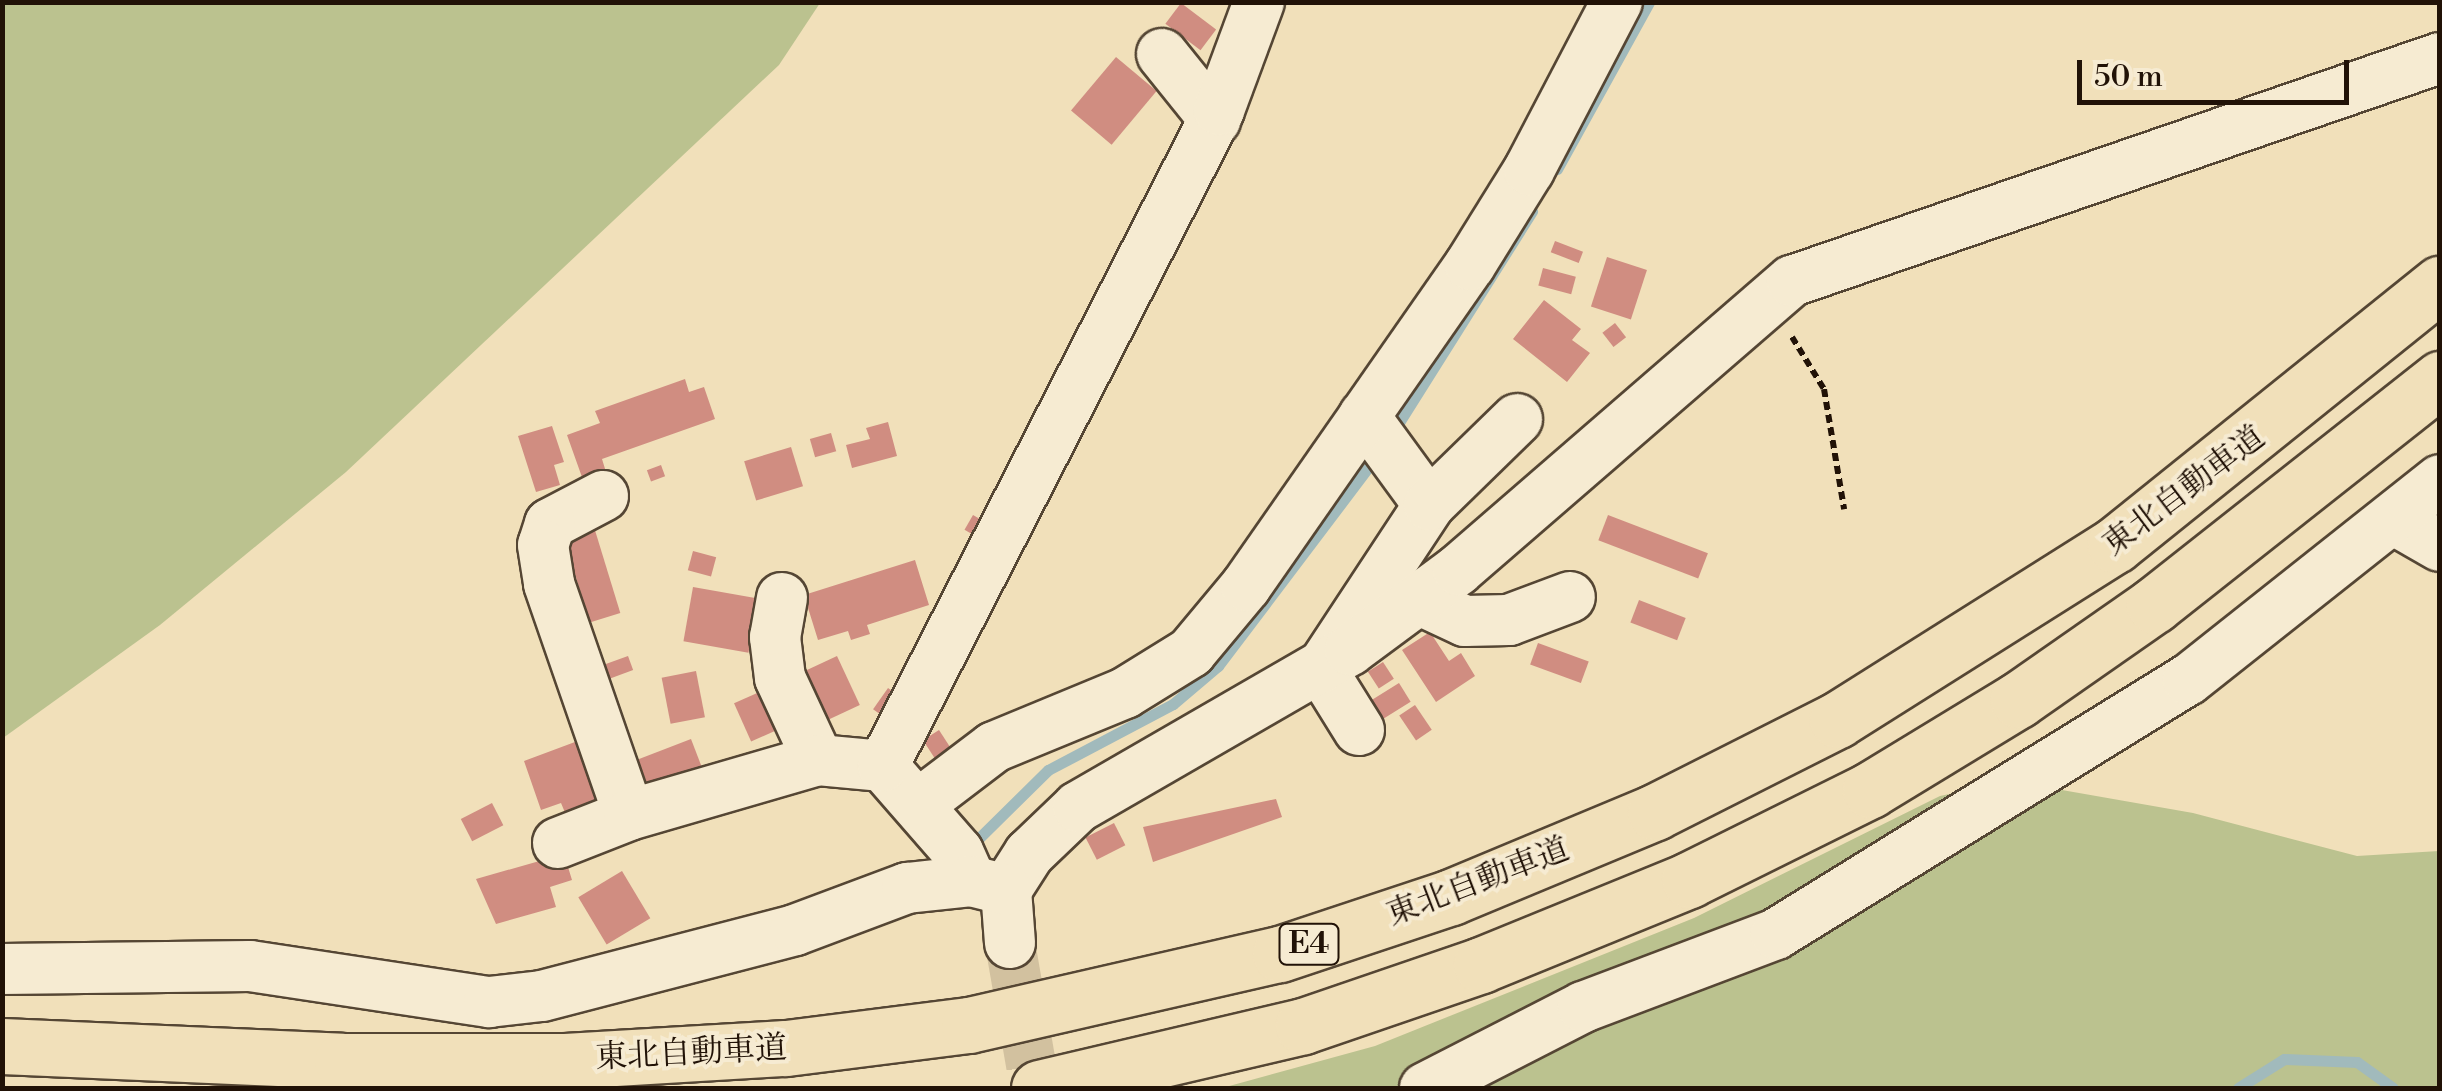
<!DOCTYPE html>
<html>
<head>
<meta charset="utf-8">
<style>
  body { margin:0 }
  #map { position:relative; width:2442px; height:1091px; overflow:hidden; background:#f1e0ba; font-family:"Libre Bodoni","Noto Serif JP",serif }
  div>[style] { position:absolute }
  [style*='--x'] { left:calc(var(--x)*1px); top:calc(var(--y)*1px); width:calc(var(--w)*1px); rotate:calc(var(--a)*1deg) }
  .green>* { inset:0; background:#bbc28f }
  .stream>* { height:11px; margin:-5.5px; padding:0 5.5px; transform-origin:5.5px; border-radius:5.5px; background:#a1babc }
  .building>* { inset:0; background:#d08d81; transform-origin:0 0 }
  .minor-tunnel>* { height:50px; margin-top:-25px; transform-origin:0; background:repeating-linear-gradient(90deg,#d2c19f 0 50px,transparent 0 75px) }
  .path>* { height:6px; margin-top:-3px; transform-origin:0; background:repeating-linear-gradient(90deg,#211207 0 8px,transparent 0 13px) }
  .roads { filter:drop-shadow(2px 0 #554634) drop-shadow(-2px 0 #554634) drop-shadow(0 2px #554634) drop-shadow(0 -2px #554634) }
  .minor>* { height:50px; margin:-25px; padding:0 25px; transform-origin:25px; border-radius:25px; background:#f6ebd2 }
  .highway>* { height:55px; margin:-27.5px; padding:0 27.5px; transform-origin:27.5px; border-radius:27.5px; background:#f1e0ba }
  span { translate:-50% -50%; white-space:nowrap; text-align:center; line-height:1.15; -webkit-text-stroke:8px #f6ebd2; paint-order:stroke }
  .shield-label span { padding:2px 8px; background:#f6ebd2; border:2px solid; border-radius:8px; -webkit-text-stroke-width:0 }
  .shield-label { font-size:30px; color:#211207; font-weight:700 }
  .street-label { font-size:32px; color:#211207 }
  .frame { position:absolute; inset:0; border:5px solid #211207; pointer-events:none }
  .scale { position:absolute; left:2077px; top:60px; width:272px; height:45px; box-sizing:border-box; border:5px solid #211207; border-top:0; padding-left:12px; font-size:30px; line-height:35px; white-space:nowrap; color:#211207; -webkit-text-stroke:8px #f6ebd2; paint-order:stroke }
</style>
</head>
<body>
<div id="map">
  <div class="green">
    <i style="clip-path:polygon(3px 2px,820px 2px,820px 3px,779px 65px,346px 472px,160px 625px,3px 738px)"></i>
    <i style="clip-path:polygon(2010px 781px,2193px 813px,2357px 856px,2439px 851px,2439px 1088px,1222px 1088px,1375px 1046px,1694px 918px,1940px 796px)"></i>
  </div>
  <div class="stream">
    <i style="--x:1557;--y:169;--w:191;--a:-61.1"></i>
    <i style="--x:1393;--y:432;--w:261;--a:-57.8"></i>
    <i style="--x:977;--y:840;--w:100;--a:-44.6"></i>
    <i style="--x:1048;--y:770;--w:141;--a:-27.8"></i>
    <i style="--x:1173;--y:704;--w:59;--a:-40.2"></i>
    <i style="--x:1218;--y:666;--w:263;--a:-52.9"></i>
    <i style="--x:2238;--y:1088;--w:54;--a:-32.2"></i>
    <i style="--x:2284;--y:1059;--w:73;--a:2.4"></i>
    <i style="--x:2357;--y:1062;--w:44;--a:35.8"></i>
  </div>
  <div class="building">
    <i style="left:1181px;top:3px;width:44px;height:26px;rotate:37deg"></i>
    <i style="left:1116px;top:57px;width:53px;height:70px;rotate:40deg"></i>
    <i style="left:1555px;top:241px;width:30px;height:12px;rotate:21deg"></i>
    <i style="left:1607px;top:257px;width:42px;height:52px;rotate:18deg"></i>
    <i style="left:1543px;top:268px;width:34px;height:18px;rotate:15deg"></i>
    <i style="clip-path:polygon(1544px 300px,1581px 329px,1572px 340px,1590px 353px,1567px 382px,1513px 339px)"></i>
    <i style="left:1615px;top:323px;width:18px;height:16px;rotate:52deg"></i>
    <i style="clip-path:polygon(685px 379px,689px 392px,704px 387px,715px 419px,602px 459px,606px 472px,583px 480px,567px 435px,600px 423px,595px 411px)"></i>
    <i style="clip-path:polygon(888px 422px,897px 456px,852px 468px,846px 445px,870px 439px,866px 428px)"></i>
    <i style="clip-path:polygon(552px 426px,564px 462px,554px 465px,560px 485px,536px 492px,518px 436px)"></i>
    <i style="left:831px;top:433px;width:19px;height:22px;rotate:74deg"></i>
    <i style="left:791px;top:447px;width:41px;height:49px;rotate:73deg"></i>
    <i style="left:661px;top:465px;width:12px;height:15px;rotate:70deg"></i>
    <i style="left:973px;top:515px;width:16px;height:17px;rotate:30deg"></i>
    <i style="left:1608px;top:515px;width:107px;height:27px;rotate:21deg"></i>
    <i style="left:594px;top:527px;width:90px;height:32px;rotate:73deg"></i>
    <i style="left:693px;top:551px;width:24px;height:20px;rotate:15deg"></i>
    <i style="clip-path:polygon(915px 560px,929px 605px,867px 625px,870px 634px,851px 640px,848px 631px,818px 640px,804px 595px)"></i>
    <i style="left:693px;top:587px;width:66px;height:55px;rotate:10deg"></i>
    <i style="left:1639px;top:600px;width:50px;height:24px;rotate:21deg"></i>
    <i style="clip-path:polygon(1430px 632px,1449px 661px,1461px 653px,1475px 676px,1436px 702px,1402px 650px)"></i>
    <i style="left:1538px;top:643px;width:54px;height:23px;rotate:20deg"></i>
    <i style="left:628px;top:656px;width:15px;height:28px;rotate:70deg"></i>
    <i style="left:837px;top:656px;width:54px;height:42px;rotate:65deg"></i>
    <i style="left:1383px;top:662px;width:20px;height:18px;rotate:57deg"></i>
    <i style="left:696px;top:671px;width:47px;height:35px;rotate:79deg"></i>
    <i style="left:1399px;top:683px;width:22px;height:35px;rotate:58deg"></i>
    <i style="left:888px;top:688px;width:12px;height:26px;rotate:35deg"></i>
    <i style="left:766px;top:689px;width:42px;height:35px;rotate:66deg"></i>
    <i style="left:1415px;top:705px;width:30px;height:19px;rotate:56deg"></i>
    <i style="left:939px;top:730px;width:33px;height:19px;rotate:57deg"></i>
    <i style="clip-path:polygon(583px 739px,605px 801px,566px 815px,561px 803px,541px 810px,524px 761px)"></i>
    <i style="left:691px;top:739px;width:30px;height:57px;rotate:69deg"></i>
    <i style="clip-path:polygon(1276px 799px,1282px 817px,1153px 862px,1143px 827px)"></i>
    <i style="left:492px;top:803px;width:25px;height:35px;rotate:63deg"></i>
    <i style="left:1114px;top:823px;width:25px;height:32px;rotate:63deg"></i>
    <i style="clip-path:polygon(564px 854px,572px 880px,550px 887px,556px 907px,496px 924px,476px 879px)"></i>
    <i style="left:622px;top:871px;width:55px;height:51px;rotate:59deg"></i>
  </div>
  <div class="minor-tunnel">
    <i style="--x:1010;--y:943;--w:147;--a:80.2"></i>
  </div>
  <div class="path">
    <i style="--x:1792;--y:337;--w:61;--a:58.4"></i>
    <i style="--x:1824;--y:389;--w:122;--a:80.5"></i>
  </div>
  <div class="roads">
    <div class="minor">
      <i style="--x:1162;--y:54;--w:85;--a:51.2"></i>
      <i style="--x:1364;--y:416;--w:110;--a:53.9"></i>
      <i style="--x:603;--y:496;--w:60;--a:152.2"></i>
      <i style="--x:550;--y:524;--w:22;--a:108"></i>
      <i style="--x:543;--y:545;--w:39;--a:81"></i>
      <i style="--x:549;--y:584;--w:244;--a:70.9"></i>
      <i style="--x:2393;--y:519;--w:54;--a:29.9"></i>
      <i style="--x:782;--y:598;--w:40;--a:100"></i>
      <i style="--x:775;--y:637;--w:41;--a:83"></i>
      <i style="--x:780;--y:678;--w:90;--a:65.1"></i>
      <i style="--x:1418;--y:599;--w:52;--a:25.1"></i>
      <i style="--x:1465;--y:621;--w:44;--a:-1.3"></i>
      <i style="--x:1509;--y:620;--w:65;--a:-20.7"></i>
      <i style="--x:1359;--y:730;--w:72;--a:-121.9"></i>
      <i style="--x:1321;--y:669;--w:196;--a:-56.6"></i>
      <i style="--x:1429;--y:505;--w:123;--a:-44.3"></i>
      <i style="--x:919;--y:804;--w:94;--a:-37.2"></i>
      <i style="--x:994;--y:747;--w:142;--a:-22.4"></i>
      <i style="--x:1125;--y:693;--w:78;--a:-31.8"></i>
      <i style="--x:1191;--y:652;--w:86;--a:-50.2"></i>
      <i style="--x:1246;--y:586;--w:391;--a:-55.1"></i>
      <i style="--x:1470;--y:265;--w:112;--a:-58.2"></i>
      <i style="--x:1529;--y:170;--w:190;--a:-62.4"></i>
      <i style="--x:558;--y:843;--w:76;--a:-21.5"></i>
      <i style="--x:629;--y:815;--w:197;--a:-16.2"></i>
      <i style="--x:818;--y:760;--w:65;--a:5.3"></i>
      <i style="--x:971;--y:881;--w:32;--a:-114"></i>
      <i style="--x:958;--y:852;--w:114;--a:-131.1"></i>
      <i style="--x:883;--y:766;--w:737;--a:-62.88"></i>
      <i style="--x:1219;--y:110;--w:115;--a:-69.7"></i>
      <i style="--x:1010;--y:943;--w:53;--a:-94.3"></i>
      <i style="--x:1006;--y:890;--w:43;--a:-57.4"></i>
      <i style="--x:1029;--y:854;--w:68;--a:-43.8"></i>
      <i style="--x:1078;--y:807;--w:314;--a:-30"></i>
      <i style="--x:1350;--y:650;--w:134;--a:-36.5"></i>
      <i style="--x:1458;--y:570;--w:442;--a:-40.9"></i>
      <i style="--x:1792;--y:281;--w:685;--a:-18.99"></i>
      <i style="--x:2;--y:969;--w:248;--a:-0.7"></i>
      <i style="--x:250;--y:966;--w:242;--a:8.6"></i>
      <i style="--x:489;--y:1002;--w:53;--a:-6.5"></i>
      <i style="--x:542;--y:996;--w:261;--a:-14.6"></i>
      <i style="--x:795;--y:930;--w:120;--a:-20.6"></i>
      <i style="--x:907;--y:888;--w:64;--a:-6.2"></i>
      <i style="--x:971;--y:881;--w:36;--a:14"></i>
      <i style="--x:1425;--y:1088;--w:178;--a:-27.1"></i>
      <i style="--x:1583;--y:1007;--w:206;--a:-20.7"></i>
      <i style="--x:1776;--y:934;--w:484;--a:-31.7"></i>
      <i style="--x:2188;--y:680;--w:322;--a:-38.4"></i>
    </div>
    <div class="highway">
      <i style="--x:2;--y:1046;--w:340;--a:2.5"></i>
      <i style="--x:342;--y:1061;--w:223;--a:0"></i>
      <i style="--x:565;--y:1061;--w:221;--a:-3.4"></i>
      <i style="--x:786;--y:1048;--w:184;--a:-7.2"></i>
      <i style="--x:969;--y:1025;--w:319;--a:-12.9"></i>
      <i style="--x:1280;--y:954;--w:180;--a:-18.4"></i>
      <i style="--x:1451;--y:897;--w:221;--a:-22.6"></i>
      <i style="--x:1655;--y:812;--w:204;--a:-26.8"></i>
      <i style="--x:1837;--y:720;--w:328;--a:-32.2"></i>
      <i style="--x:2115;--y:545;--w:417;--a:-38.8"></i>
      <i style="--x:1039;--y:1088;--w:271;--a:-13.2"></i>
      <i style="--x:1303;--y:1026;--w:188;--a:-18.9"></i>
      <i style="--x:1481;--y:965;--w:225;--a:-22.2"></i>
      <i style="--x:1689;--y:880;--w:202;--a:-26.4"></i>
      <i style="--x:1870;--y:790;--w:173;--a:-31.3"></i>
      <i style="--x:2018;--y:700;--w:166;--a:-34.9"></i>
      <i style="--x:2154;--y:605;--w:365;--a:-38.3"></i>
    </div>
  </div>
  <div class="shield-label">
    <span style="left:1309px;top:944px">E4</span>
  </div>
  <div class="street-label">
    <span style="left:2184px;top:491px;rotate:-37deg">東北自動車道</span>
    <span style="left:1478px;top:882px;rotate:-21deg">東北自動車道</span>
    <span style="left:691px;top:1053px;rotate:-3deg">東北自動車道</span>
  </div>
  <div class="frame"></div>
  <div class="scale">50 m</div>
</div>
</body>
</html>
